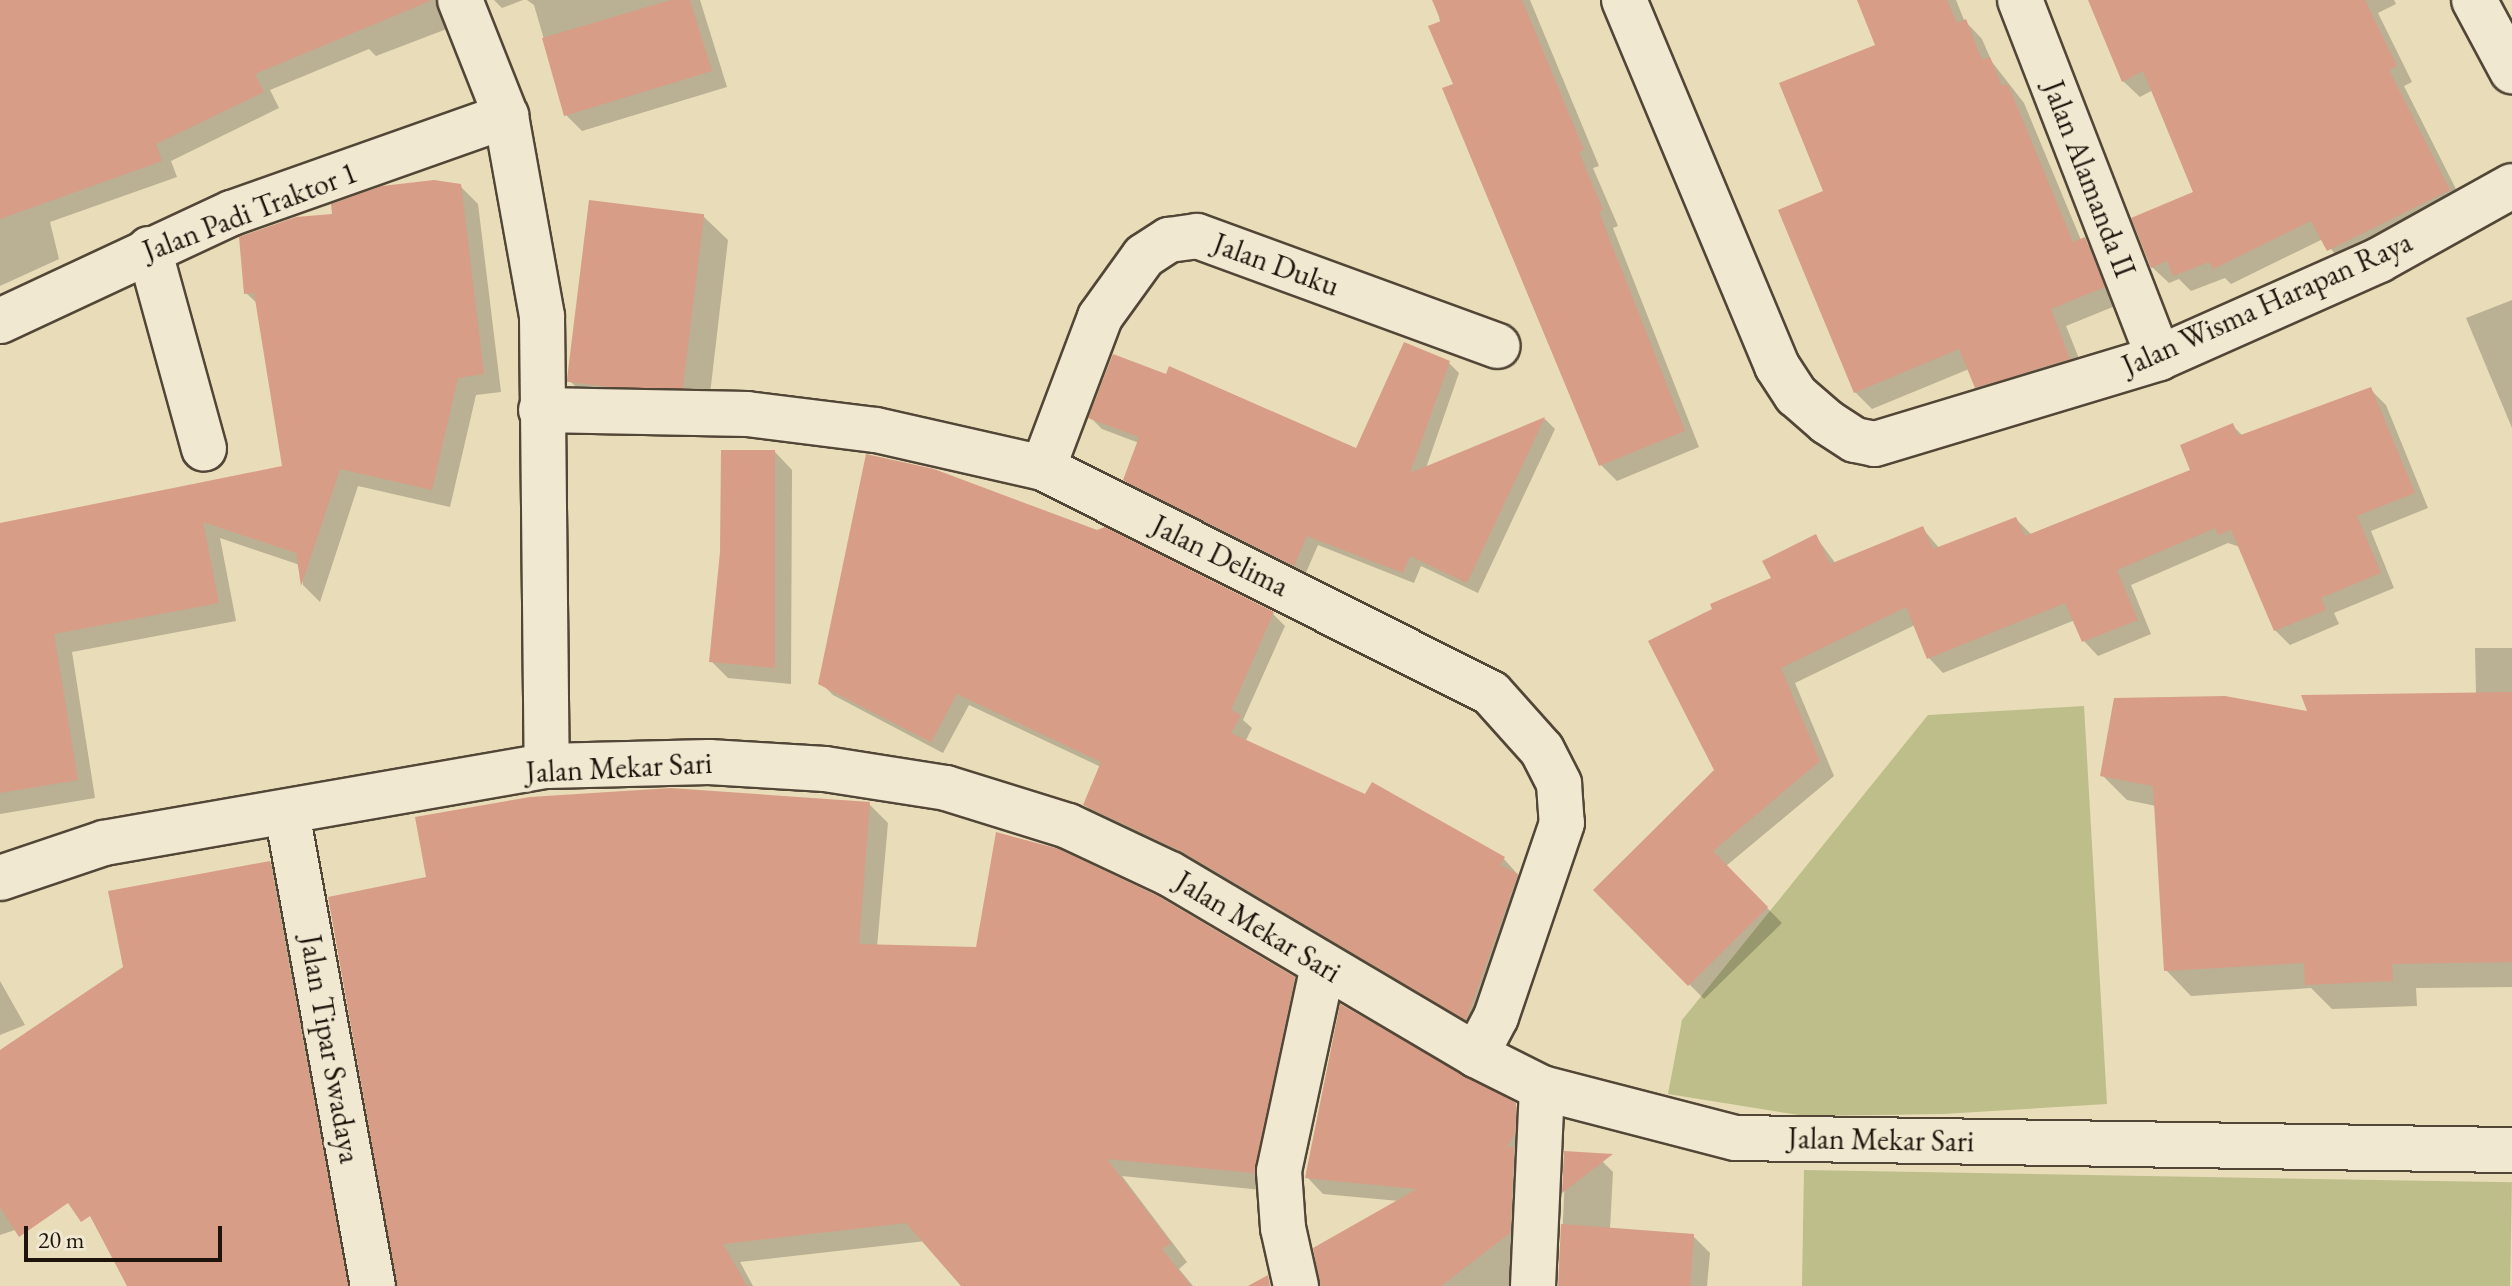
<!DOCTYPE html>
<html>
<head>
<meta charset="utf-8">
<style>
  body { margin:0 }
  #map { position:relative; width:2512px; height:1286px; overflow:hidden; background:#e9dcb8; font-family:"EB Garamond",serif }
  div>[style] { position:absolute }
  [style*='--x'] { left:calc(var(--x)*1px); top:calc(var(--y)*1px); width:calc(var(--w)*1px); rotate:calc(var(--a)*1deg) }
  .green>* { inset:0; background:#bebe8a; transform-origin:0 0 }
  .shadow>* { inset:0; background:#0003 }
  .building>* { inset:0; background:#d89d87; transform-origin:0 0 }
  .roads { filter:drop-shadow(2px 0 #524637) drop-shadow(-2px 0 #524637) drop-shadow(0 2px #524637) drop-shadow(0 -2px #524637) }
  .minor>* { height:44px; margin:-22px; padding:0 22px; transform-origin:22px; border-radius:22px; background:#f1e8d1 }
  .tertiary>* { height:44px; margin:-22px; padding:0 22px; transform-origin:22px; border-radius:22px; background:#f1e8d1 }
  span { translate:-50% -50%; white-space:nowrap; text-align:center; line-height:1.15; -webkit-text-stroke:8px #f1e8d1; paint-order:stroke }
  .street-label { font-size:30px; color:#1f140c }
  .scale { position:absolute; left:24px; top:1226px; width:198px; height:36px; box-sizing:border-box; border:4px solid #1f140c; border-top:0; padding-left:10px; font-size:24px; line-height:28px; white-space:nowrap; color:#1f140c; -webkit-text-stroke:6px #f1e8d1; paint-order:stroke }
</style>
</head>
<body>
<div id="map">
  <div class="green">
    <i style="clip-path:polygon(2084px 706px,2107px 1104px,1943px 1114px,1805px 1116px,1668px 1094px,1682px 1020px,1928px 715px)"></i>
    <i style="left:1804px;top:1170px;width:708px;height:116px;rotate:1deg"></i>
  </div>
  <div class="shadow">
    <i style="clip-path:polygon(0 0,461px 0,452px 27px,376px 56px,369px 49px,270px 90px,279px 108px,171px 161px,177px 177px,50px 222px,59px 259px,0 286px)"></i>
    <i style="clip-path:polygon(494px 0,523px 0,502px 8px)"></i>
    <i style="clip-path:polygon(527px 0,700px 0,727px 87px,582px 131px,566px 115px,534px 5px)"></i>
    <i style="clip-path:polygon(1435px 0,1530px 0,1599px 166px,1593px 168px,1618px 226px,1613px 228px,1699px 447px,1617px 481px,1601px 465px,1455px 85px)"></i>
    <i style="clip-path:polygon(1859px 0,1956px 0,1964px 20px,1982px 39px,1992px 62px,2024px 103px,2081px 240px,2102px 256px,2120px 304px,2066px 326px,2086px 376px,1993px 404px,1976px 387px,1969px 369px,1872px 409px,1855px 392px,1826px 192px,1877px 46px)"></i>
    <i style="clip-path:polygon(2090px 0,2394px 0,2396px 4px,2378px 13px,2412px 82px,2404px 86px,2465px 207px,2345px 266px,2323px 239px,2231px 284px,2225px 278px,2191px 291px,2179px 279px,2169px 283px,2152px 267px,2196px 193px,2153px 90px,2140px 97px,2123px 81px)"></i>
    <i style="clip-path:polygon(460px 186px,478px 204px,501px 392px,476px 395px,450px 507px,358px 486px,320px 602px,303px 585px,300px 565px,220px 538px,236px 621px,72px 652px,95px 798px,0 814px,0 525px,284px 468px,258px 304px,246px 293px,335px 216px)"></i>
    <i style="clip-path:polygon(703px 216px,728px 240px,708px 411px,594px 405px,570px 381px)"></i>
    <i style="clip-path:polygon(2512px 300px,2512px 428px,2466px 318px)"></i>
    <i style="clip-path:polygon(1448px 362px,1459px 373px,1426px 468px,1545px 419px,1555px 429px,1478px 593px,1421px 566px,1414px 583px,1318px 545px,1305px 575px,1136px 491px,1125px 480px,1139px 443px,1102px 429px,1091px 418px,1357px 450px)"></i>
    <i style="clip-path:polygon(2371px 390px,2386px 405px,2428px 508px,2371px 531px,2394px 588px,2334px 613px,2339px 624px,2290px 645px,2275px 630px,2240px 547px,2228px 543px,2131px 585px,2151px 634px,2098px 656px,2084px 641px,2075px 620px,1943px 673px,1929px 658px,1915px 625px,1795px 683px,1834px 776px,1726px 866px,1782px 923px,1704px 999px,1596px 890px,1717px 770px,1774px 580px,1816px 537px,1836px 564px,1923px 529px,1940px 549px,2016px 519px,2031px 534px,2193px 471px,2233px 426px,2243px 436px)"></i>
    <i style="clip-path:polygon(775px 452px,792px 470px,791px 684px,728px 678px,711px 661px)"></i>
    <i style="clip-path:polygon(1273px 614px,1285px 626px,1243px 720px,1252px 728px,1245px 742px,1504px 859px,1529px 887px,1478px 1030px,1197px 864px,1097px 817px,1085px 805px,1101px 767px,969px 705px,943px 753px,833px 695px,821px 683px)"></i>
    <i style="clip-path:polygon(2475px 648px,2512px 648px,2512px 987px,2416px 988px,2417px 1006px,2332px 1009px,2311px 988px,2191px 996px,2166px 970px,2156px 806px,2127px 800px,2102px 775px,2311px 713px,2476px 694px)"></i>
    <i style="clip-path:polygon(869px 804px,888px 823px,877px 947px,1294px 979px,1312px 997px,1272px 1191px,1122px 1176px,1187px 1262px,1179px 1269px,1193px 1286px,963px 1286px,961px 1237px,740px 1262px,753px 1286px,405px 1286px)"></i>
    <i style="clip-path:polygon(270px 863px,286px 879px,359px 1286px,130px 1286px,125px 968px)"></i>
    <i style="clip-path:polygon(0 981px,25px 1025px,0 1035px)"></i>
    <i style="clip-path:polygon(1515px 1105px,1532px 1122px,1525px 1286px,1321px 1286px,1399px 1201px,1323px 1194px,1307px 1177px)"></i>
    <i style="clip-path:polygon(0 1149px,24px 1227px,0 1235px)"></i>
    <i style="clip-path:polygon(1566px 1153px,1596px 1155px,1613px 1172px,1610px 1229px,1693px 1236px,1710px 1253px,1707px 1286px,1560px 1286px)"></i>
  </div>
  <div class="building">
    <i style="clip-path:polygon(0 0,430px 0,430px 1px,255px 74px,264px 92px,156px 144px,162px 161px,0 219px)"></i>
    <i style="clip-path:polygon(671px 0,690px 0,712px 71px,564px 116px,542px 38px)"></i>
    <i style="clip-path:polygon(1432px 0,1522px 0,1584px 150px,1579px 152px,1603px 210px,1599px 212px,1685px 431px,1599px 466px,1442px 88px,1453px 84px,1428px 26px,1441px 21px)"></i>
    <i style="clip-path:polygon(1857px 0,1947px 0,1957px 23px,1966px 19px,1982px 60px,1990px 57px,2002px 86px,2008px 84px,2073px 242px,2085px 237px,2105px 287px,2051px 309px,2070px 359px,1975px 388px,1959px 349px,1854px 393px,1778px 210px,1823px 191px,1779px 83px,1875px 45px)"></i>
    <i style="clip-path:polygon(2088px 0,2365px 0,2397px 66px,2389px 70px,2450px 190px,2327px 251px,2311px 221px,2213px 269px,2209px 262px,2173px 276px,2167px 261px,2151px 268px,2131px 218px,2193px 192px,2143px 71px,2122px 82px)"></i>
    <i style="clip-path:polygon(434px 180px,461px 184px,484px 374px,458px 378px,432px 490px,340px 469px,301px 586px,296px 553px,203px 522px,219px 603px,54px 634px,78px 780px,0 793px,0 523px,282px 466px,254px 293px,244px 294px,239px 237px,296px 217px,332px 214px,331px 204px,382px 186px)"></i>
    <i style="left:589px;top:200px;width:116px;height:183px;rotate:7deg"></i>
    <i style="clip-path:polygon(1404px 342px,1450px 361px,1410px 473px,1545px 417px,1467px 583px,1410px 556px,1403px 573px,1307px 536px,1294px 566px,1123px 480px,1139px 437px,1088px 418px,1113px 354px,1166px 374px,1169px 366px,1356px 448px)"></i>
    <i style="clip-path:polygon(2371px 387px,2415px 493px,2357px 516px,2381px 573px,2321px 598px,2326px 610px,2274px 631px,2231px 530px,2218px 535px,2215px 528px,2117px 570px,2138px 620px,2082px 642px,2065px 603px,1927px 659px,1906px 607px,1781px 668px,1820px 761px,1713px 851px,1768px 907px,1688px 986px,1593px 890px,1714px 770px,1648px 641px,1712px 609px,1710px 604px,1771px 578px,1762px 561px,1816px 534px,1830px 564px,1923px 526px,1933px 549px,2016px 517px,2025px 536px,2190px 470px,2180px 445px,2233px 423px,2238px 436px)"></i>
    <i style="clip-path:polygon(721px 450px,775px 450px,775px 668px,709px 662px,720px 552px)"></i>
    <i style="clip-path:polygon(866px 454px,934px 469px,1097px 530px,1105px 527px,1274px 612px,1231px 710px,1241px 715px,1231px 733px,1365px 794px,1372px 782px,1505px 857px,1500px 865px,1518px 874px,1466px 1020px,1183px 852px,1083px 805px,1101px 762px,957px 694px,931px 742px,818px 684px)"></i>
    <i style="clip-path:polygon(2512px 692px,2512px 962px,2392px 964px,2393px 981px,2305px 985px,2304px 963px,2164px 971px,2153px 786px,2100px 776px,2114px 698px,2225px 696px,2307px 711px,2301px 695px)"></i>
    <i style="clip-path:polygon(671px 788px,870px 802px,859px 944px,976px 947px,996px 832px,1059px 849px,1158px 896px,1295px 977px,1254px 1173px,1107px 1159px,1171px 1243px,1162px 1249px,1191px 1286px,961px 1286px,906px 1223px,723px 1244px,747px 1286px,397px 1286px,328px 897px,426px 877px,415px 817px,530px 797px)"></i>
    <i style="clip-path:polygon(270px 861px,348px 1286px,127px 1286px,90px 1216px,81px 1222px,68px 1203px,19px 1237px,0 1207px,0 1050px,123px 967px,108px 891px)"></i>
    <i style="clip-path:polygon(1340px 1004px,1516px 1103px,1515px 1133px,1507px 1147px,1514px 1147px,1510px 1233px,1441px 1286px,1320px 1286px,1313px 1248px,1417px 1189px,1305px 1178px)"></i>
    <i style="clip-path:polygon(1564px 1151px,1613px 1154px,1562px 1193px)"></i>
    <i style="clip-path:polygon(1561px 1224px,1694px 1234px,1690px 1286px,1558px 1286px)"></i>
    <i style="clip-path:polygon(1268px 1275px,1270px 1286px,1248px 1286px)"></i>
  </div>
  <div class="roads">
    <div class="minor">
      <i style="--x:460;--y:0;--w:125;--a:68.4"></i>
      <i style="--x:506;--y:116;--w:203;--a:79.8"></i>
      <i style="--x:542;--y:316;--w:450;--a:89.4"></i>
      <i style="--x:1624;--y:0;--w:397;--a:67.3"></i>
      <i style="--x:1777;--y:366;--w:35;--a:57"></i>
      <i style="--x:1796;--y:395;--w:41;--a:41.1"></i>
      <i style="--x:1827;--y:422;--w:33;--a:33"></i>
      <i style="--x:1855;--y:440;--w:20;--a:11"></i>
      <i style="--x:1875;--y:444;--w:297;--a:-16.8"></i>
      <i style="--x:2159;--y:358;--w:241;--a:-24"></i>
      <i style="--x:2379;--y:260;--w:152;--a:-29.1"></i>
      <i style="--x:2020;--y:0;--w:384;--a:68.8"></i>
      <i style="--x:2474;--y:0;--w:81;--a:61.8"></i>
      <i style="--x:149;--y:249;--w:207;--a:74.6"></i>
      <i style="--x:0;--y:321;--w:256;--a:-25"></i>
      <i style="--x:232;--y:213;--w:291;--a:-19.5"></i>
      <i style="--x:541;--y:410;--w:206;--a:1.1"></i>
      <i style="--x:747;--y:414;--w:130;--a:7.1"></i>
      <i style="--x:876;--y:430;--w:171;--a:12.8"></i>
      <i style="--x:1043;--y:468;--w:501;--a:26.67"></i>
      <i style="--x:1491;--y:693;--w:76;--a:48.2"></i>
      <i style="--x:1542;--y:750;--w:38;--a:63"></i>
      <i style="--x:1559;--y:784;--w:39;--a:86"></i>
      <i style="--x:1562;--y:823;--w:205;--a:108.8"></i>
      <i style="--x:1496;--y:1017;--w:43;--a:117.8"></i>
      <i style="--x:1043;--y:468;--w:161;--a:-69.3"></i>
      <i style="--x:1100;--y:317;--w:75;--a:-54.2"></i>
      <i style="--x:1144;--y:256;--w:30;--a:-33"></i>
      <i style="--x:1169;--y:240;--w:28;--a:-8"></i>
      <i style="--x:1197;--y:236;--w:320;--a:20.1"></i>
      <i style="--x:287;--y:813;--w:481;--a:79.7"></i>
      <i style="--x:1296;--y:1286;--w:59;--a:-102.6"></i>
      <i style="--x:1283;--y:1228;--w:57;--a:-94"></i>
      <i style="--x:1279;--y:1171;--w:210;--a:-77.9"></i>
      <i style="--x:1533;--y:1286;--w:198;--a:-87.4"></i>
    </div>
    <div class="tertiary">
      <i style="--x:0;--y:878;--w:110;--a:-18.6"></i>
      <i style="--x:104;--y:843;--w:450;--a:-9.9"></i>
      <i style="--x:547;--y:766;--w:162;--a:-1.4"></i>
      <i style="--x:709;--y:762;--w:116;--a:3.5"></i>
      <i style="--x:825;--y:769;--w:122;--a:8.9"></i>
      <i style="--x:946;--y:788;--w:128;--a:17.3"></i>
      <i style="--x:1068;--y:826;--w:113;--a:25.2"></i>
      <i style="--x:1170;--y:874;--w:356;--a:30.6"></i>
      <i style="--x:1476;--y:1055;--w:74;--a:26.6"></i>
      <i style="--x:1542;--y:1088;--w:200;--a:14.5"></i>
      <i style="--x:1736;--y:1138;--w:776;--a:0.89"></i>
    </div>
  </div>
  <div class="street-label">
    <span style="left:2089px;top:179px;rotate:69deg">Jalan Alamanda II</span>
    <span style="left:250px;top:212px;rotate:-21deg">Jalan Padi Traktor 1</span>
    <span style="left:1276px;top:265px;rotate:20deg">Jalan Duku</span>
    <span style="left:2267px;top:304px;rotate:-24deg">Jalan Wisma Harapan Raya</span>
    <span style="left:1220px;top:556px;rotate:26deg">Jalan Delima</span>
    <span style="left:619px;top:768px;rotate:-3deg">Jalan Mekar Sari</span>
    <span style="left:1258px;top:927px;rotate:31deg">Jalan Mekar Sari</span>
    <span style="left:330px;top:1049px;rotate:80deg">Jalan Tipar Swadaya</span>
    <span style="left:1881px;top:1140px;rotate:1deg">Jalan Mekar Sari</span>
  </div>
  <div class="scale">20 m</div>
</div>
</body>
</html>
